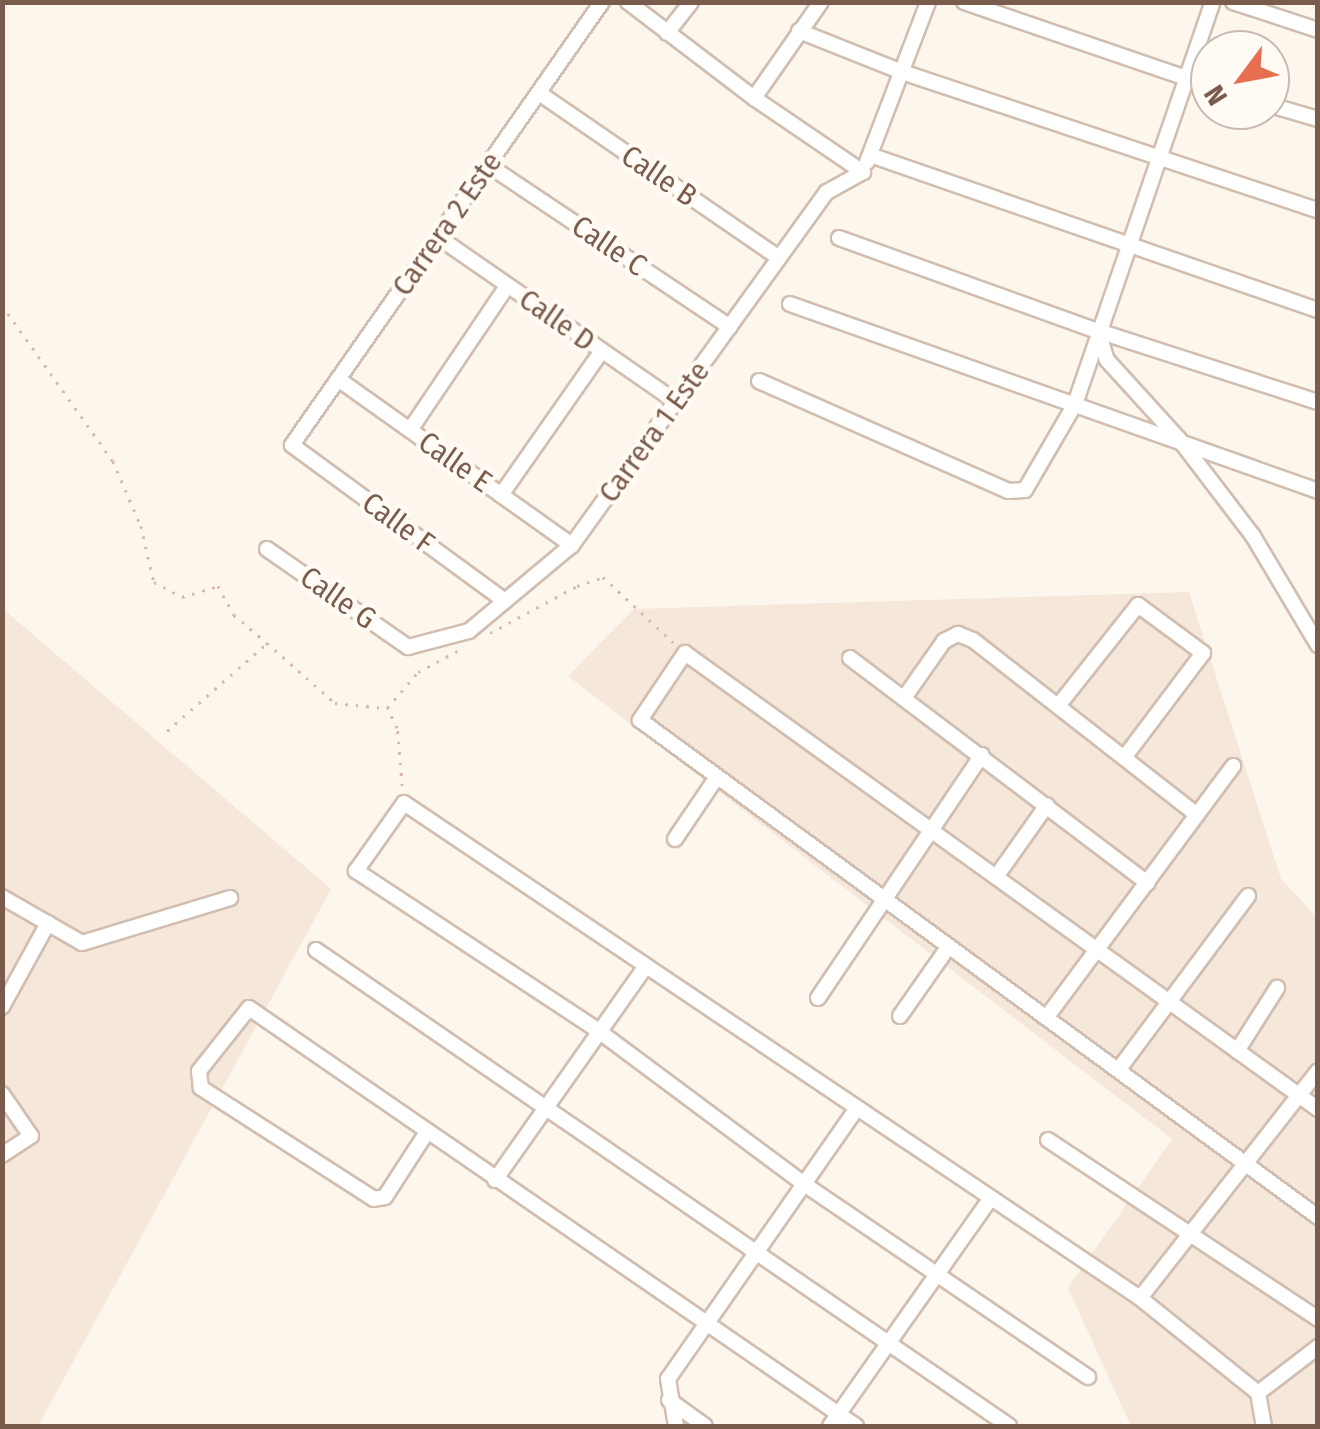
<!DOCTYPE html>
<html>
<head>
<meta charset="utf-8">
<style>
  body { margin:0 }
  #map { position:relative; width:1320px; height:1429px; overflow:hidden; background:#fdf6ec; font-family:"Fira Sans Condensed",sans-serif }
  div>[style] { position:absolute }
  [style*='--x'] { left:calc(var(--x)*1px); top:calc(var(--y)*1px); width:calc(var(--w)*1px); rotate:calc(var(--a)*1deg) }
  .residential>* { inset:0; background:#f5e8da }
  .path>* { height:2.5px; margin-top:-1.25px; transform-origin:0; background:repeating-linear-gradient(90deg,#d9b8a5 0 2.5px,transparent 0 10.5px) }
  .roads { filter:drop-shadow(2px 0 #d1beb0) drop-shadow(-2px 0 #d1beb0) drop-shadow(0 2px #d1beb0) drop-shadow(0 -2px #d1beb0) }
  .minor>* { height:14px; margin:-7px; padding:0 7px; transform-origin:7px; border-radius:7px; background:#fff }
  span { translate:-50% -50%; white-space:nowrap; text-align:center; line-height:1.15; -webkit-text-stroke:9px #fffaf3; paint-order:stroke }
  .street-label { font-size:30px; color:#7a5c4d }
  .frame { position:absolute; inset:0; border:5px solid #7a5c4d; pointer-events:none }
  .north { position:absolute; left:1190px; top:30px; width:100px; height:100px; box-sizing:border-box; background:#fffaf3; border:2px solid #cabbb1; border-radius:50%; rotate:238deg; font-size:28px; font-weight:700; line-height:40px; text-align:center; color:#7a5c4d }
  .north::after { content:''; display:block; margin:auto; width:35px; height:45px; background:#e76f51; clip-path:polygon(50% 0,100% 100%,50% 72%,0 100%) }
</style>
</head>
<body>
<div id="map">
  <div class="residential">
    <i style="clip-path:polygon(1189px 592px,1281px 879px,1317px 917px,1317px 1426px,1131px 1426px,1068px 1288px,1172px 1139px,568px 676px,634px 609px)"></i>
    <i style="clip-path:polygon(2px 608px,331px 889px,38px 1426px,2px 1426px)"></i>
  </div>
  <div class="path">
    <i style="--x:2;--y:305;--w:191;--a:54.6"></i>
    <i style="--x:113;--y:461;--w:71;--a:66.7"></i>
    <i style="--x:141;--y:526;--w:57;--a:76.9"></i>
    <i style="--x:154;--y:582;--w:32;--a:28"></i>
    <i style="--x:182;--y:597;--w:38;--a:-17"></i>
    <i style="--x:218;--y:586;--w:33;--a:61"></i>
    <i style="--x:234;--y:615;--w:43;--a:40.3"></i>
    <i style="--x:490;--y:633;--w:99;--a:-28.4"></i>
    <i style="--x:577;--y:586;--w:28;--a:-19"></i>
    <i style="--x:603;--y:577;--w:96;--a:42.9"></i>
    <i style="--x:167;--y:731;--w:133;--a:-41.3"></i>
    <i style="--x:267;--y:643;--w:91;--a:41.4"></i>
    <i style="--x:335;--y:703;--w:50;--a:5.7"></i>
    <i style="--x:402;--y:786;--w:58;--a:-94.9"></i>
    <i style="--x:397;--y:728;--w:22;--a:-117"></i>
    <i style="--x:387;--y:708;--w:48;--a:-49.3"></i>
    <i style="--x:418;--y:672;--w:49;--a:-28.1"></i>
  </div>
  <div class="roads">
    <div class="minor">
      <i style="--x:628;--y:2;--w:158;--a:37.3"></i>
      <i style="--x:754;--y:98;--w:132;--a:34.2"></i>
      <i style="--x:964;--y:2;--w:260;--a:18.9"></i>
      <i style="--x:1233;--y:2;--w:89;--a:18.2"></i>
      <i style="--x:799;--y:31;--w:111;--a:21.7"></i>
      <i style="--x:902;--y:72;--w:438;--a:18.4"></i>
      <i style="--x:667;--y:33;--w:39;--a:-52"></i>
      <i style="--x:539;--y:93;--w:291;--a:34.5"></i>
      <i style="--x:754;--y:98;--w:117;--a:-55.1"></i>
      <i style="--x:1270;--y:105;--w:50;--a:16.3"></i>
      <i style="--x:870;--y:155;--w:474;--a:19.1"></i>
      <i style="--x:867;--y:162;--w:171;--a:-69.1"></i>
      <i style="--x:488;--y:165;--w:291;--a:33.8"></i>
      <i style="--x:438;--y:237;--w:290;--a:34.7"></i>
      <i style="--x:839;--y:238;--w:275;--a:19.8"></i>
      <i style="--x:1098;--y:331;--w:30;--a:73"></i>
      <i style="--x:1107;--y:360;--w:107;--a:47.7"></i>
      <i style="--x:1179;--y:439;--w:122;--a:52.7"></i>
      <i style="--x:1253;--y:536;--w:127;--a:59.2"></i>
      <i style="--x:790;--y:304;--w:560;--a:19.5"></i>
      <i style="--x:1098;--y:331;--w:231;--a:17.9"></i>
      <i style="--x:338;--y:379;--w:287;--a:35.4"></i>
      <i style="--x:759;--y:381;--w:272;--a:23.8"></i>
      <i style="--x:1008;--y:491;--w:17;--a:-3"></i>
      <i style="--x:1025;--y:490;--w:99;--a:-59.8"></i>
      <i style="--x:1075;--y:404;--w:425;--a:-71.1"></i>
      <i style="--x:410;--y:430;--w:174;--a:-56"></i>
      <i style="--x:501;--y:495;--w:176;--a:-55"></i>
      <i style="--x:267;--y:549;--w:172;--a:34.8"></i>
      <i style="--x:408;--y:647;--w:63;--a:-14.7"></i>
      <i style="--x:469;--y:631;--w:134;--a:-39.9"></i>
      <i style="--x:572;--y:545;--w:435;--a:-54.2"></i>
      <i style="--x:827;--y:192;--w:41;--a:-29.1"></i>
      <i style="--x:505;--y:601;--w:264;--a:-143.8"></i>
      <i style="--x:292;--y:445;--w:541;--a:-55.02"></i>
      <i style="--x:850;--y:658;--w:373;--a:37.1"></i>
      <i style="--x:904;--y:698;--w:70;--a:-54.9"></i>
      <i style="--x:944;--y:641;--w:16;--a:-27"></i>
      <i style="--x:958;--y:634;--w:16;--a:22"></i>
      <i style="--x:973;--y:640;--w:284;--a:38"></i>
      <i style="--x:1058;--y:706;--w:129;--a:-51.6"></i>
      <i style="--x:1138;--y:605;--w:81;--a:36.4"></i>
      <i style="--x:1203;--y:653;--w:131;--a:127"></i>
      <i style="--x:675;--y:839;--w:75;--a:-55.9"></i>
      <i style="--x:996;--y:877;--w:88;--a:-54.7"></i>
      <i style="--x:2;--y:897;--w:92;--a:29.9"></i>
      <i style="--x:82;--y:943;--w:155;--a:-16.9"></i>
      <i style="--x:316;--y:950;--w:841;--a:34.48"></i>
      <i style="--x:818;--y:998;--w:293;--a:-56"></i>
      <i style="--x:2;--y:1007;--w:96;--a:-61.3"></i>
      <i style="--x:900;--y:1016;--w:85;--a:-55"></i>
      <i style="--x:1046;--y:1018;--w:314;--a:-53.4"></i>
      <i style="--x:1237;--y:1051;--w:75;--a:-57.6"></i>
      <i style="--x:1119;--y:1069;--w:216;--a:-53.3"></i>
      <i style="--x:2;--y:1094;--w:51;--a:55.4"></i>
      <i style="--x:31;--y:1136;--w:35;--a:147"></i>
      <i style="--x:1318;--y:1109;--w:780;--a:-144.23"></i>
      <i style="--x:685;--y:653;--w:81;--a:123.9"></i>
      <i style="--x:640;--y:720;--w:841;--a:36.24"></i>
      <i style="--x:427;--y:1132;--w:77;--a:122.9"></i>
      <i style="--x:385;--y:1197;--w:11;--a:170"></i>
      <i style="--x:374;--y:1199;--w:206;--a:-147.3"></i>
      <i style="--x:201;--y:1088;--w:17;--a:-97"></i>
      <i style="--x:199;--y:1071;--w:80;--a:-51.6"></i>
      <i style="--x:249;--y:1008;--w:737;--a:34.55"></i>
      <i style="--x:1048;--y:1140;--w:324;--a:33.5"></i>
      <i style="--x:495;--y:1180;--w:262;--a:-54.8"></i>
      <i style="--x:1140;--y:1298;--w:288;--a:-51.9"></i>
      <i style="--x:1088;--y:1377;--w:343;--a:-145.8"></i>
      <i style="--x:804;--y:1184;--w:256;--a:-143.3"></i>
      <i style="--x:599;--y:1031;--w:291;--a:-146.6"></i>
      <i style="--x:356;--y:871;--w:83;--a:-54.8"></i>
      <i style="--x:404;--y:803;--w:887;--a:33.92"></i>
      <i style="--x:1140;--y:1298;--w:151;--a:38.8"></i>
      <i style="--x:1258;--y:1393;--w:76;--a:-37.5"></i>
      <i style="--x:1258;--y:1393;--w:34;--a:80"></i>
      <i style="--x:669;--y:1400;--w:44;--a:35.8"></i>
      <i style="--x:676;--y:1426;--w:48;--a:-99.7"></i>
      <i style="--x:668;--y:1379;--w:330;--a:-55.1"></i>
      <i style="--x:830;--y:1426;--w:279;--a:-54.8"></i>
    </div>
  </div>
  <div class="street-label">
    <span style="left:659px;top:176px;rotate:34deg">Calle B</span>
    <span style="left:447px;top:224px;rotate:-55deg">Carrera 2 Este</span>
    <span style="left:609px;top:246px;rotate:34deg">Calle C</span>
    <span style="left:557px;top:320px;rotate:35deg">Calle D</span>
    <span style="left:654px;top:432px;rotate:-54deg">Carrera 1 Este</span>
    <span style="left:455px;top:462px;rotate:35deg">Calle E</span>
    <span style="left:398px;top:523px;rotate:36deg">Calle F</span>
    <span style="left:338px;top:598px;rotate:35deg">Calle G</span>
  </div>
  <div class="frame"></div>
  <div class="north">N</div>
</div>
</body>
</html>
